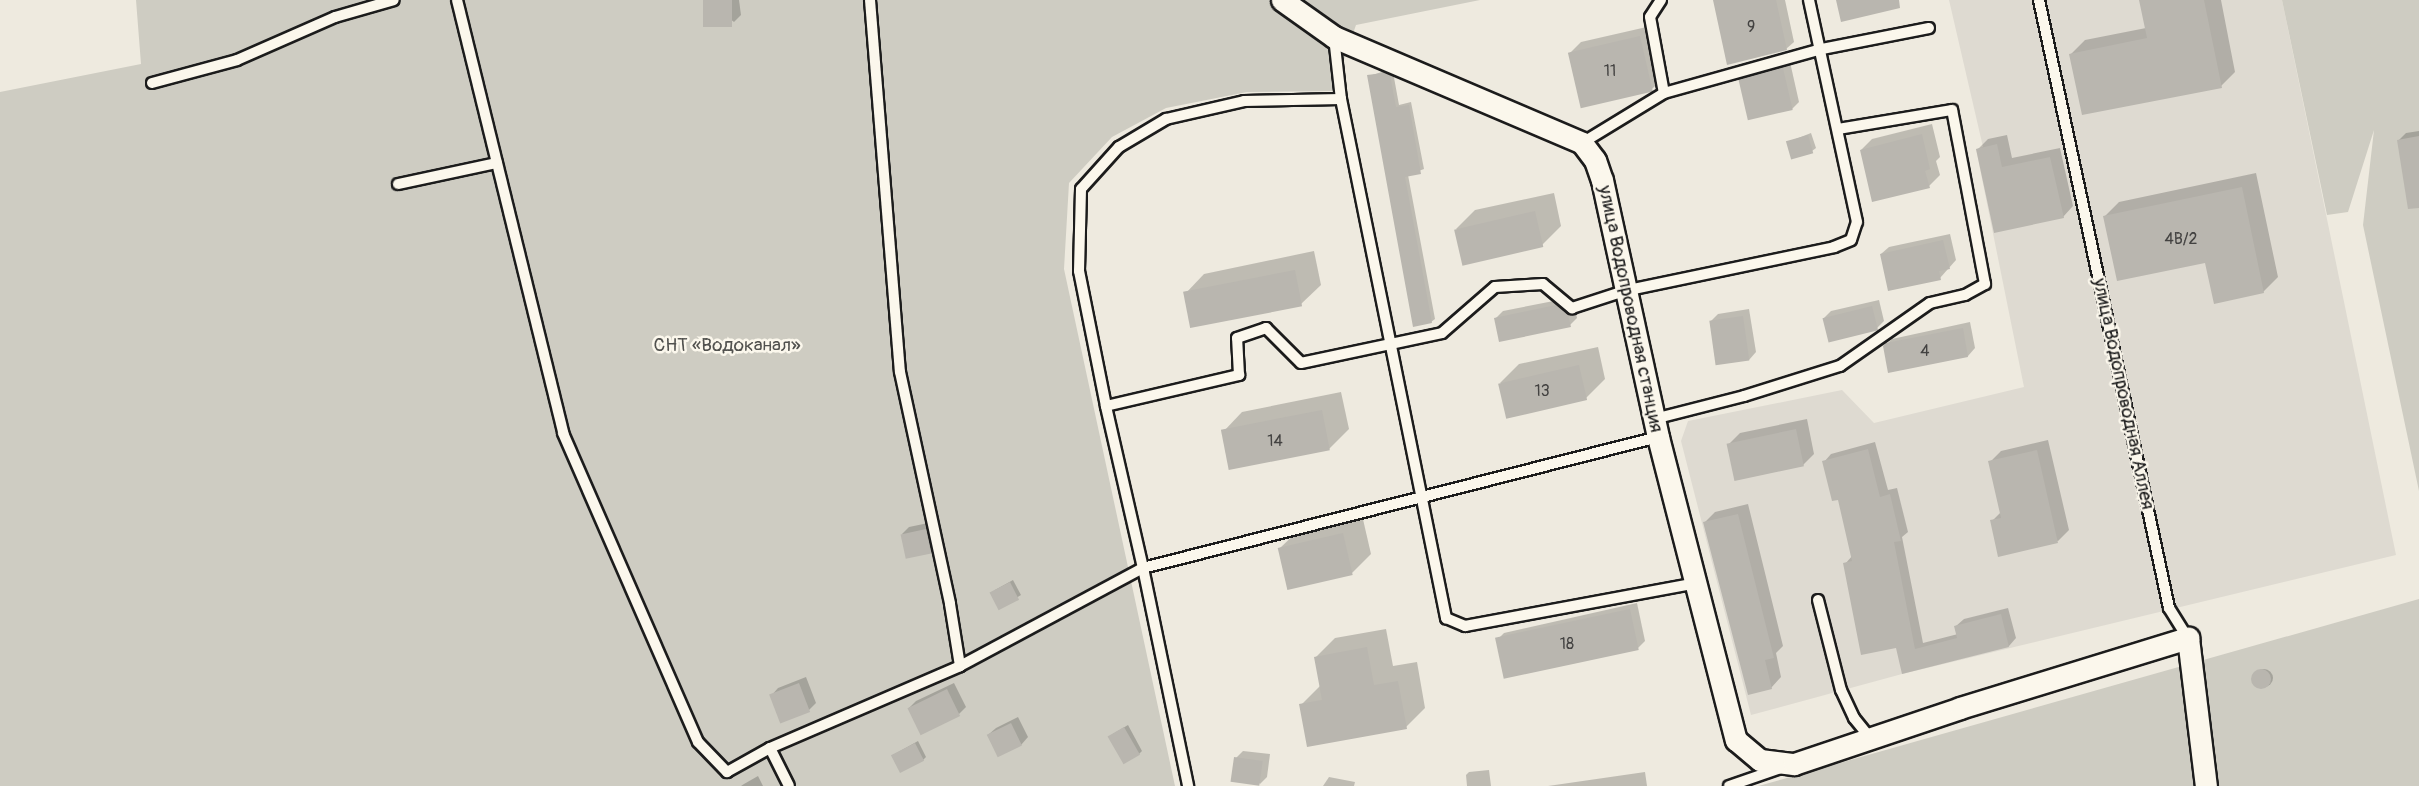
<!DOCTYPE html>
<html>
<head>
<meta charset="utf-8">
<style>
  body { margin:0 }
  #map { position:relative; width:2419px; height:786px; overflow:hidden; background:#eeeadf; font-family:Pangolin,sans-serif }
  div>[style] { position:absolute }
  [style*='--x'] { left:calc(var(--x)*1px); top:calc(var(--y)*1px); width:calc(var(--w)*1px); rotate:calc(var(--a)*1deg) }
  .built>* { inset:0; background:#dedad1 }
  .green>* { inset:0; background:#ceccc2 }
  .shadow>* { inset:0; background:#0003 }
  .round { border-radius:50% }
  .building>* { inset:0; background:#b9b6af; transform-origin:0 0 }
  .roads { filter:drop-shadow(2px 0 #1c1c1c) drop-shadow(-2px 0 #1c1c1c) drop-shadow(0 2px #1c1c1c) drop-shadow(0 -2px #1c1c1c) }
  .service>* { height:10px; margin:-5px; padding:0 5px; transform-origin:5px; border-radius:5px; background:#fbf7ec }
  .minor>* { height:21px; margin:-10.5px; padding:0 10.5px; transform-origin:10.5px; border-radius:10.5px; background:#fbf7ec }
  span { translate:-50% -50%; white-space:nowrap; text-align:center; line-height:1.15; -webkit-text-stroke:5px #fbf7ec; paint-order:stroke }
  .number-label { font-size:16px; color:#434241 }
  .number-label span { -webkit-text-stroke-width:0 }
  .street-label { font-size:19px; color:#1c1c1c }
  .park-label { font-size:19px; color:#51514e }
</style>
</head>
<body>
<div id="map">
  <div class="built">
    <i style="clip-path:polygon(1949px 0,2282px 0,2396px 555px,1902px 674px,1751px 715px,1681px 441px,1688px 421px,1842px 390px,1874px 423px,2024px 387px,1976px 149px,1983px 147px)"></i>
  </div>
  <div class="green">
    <i style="clip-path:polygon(136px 0,1480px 0,1356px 25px,1333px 91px,1247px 92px,1166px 108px,1112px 137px,1069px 183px,1064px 269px,1175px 786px,0 786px,0 92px,141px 64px)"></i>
    <i style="clip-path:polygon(2282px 0,2419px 0,2419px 491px,2363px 225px,2374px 130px,2348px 212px,2327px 215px)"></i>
    <i style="clip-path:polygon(2419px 599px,2419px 786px,1758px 786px,1762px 785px)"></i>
  </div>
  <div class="shadow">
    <i style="clip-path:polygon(705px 0,739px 0,741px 15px,734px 22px)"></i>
    <i style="clip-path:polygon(1717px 0,1785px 0,1794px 42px,1786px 49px)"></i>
    <i style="clip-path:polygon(2141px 0,2221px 0,2235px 72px,2221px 86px,2071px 54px,2085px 40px,2146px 28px)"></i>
    <i style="clip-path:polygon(1651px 26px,1663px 78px,1652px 89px,1570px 53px,1581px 42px)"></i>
    <i style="clip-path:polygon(1790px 62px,1799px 102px,1792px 109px,1741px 81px,1748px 74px)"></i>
    <i style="clip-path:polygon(1388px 70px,1393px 72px,1399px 105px,1411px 102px,1424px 169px,1408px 175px,1435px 319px,1431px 322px,1369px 76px)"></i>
    <i style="clip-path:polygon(1932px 124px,1940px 157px,1936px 161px,1940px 175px,1929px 186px,1861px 150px,1872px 139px)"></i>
    <i style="clip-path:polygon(2419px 131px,2419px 181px,2399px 140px,2406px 133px)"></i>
    <i style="clip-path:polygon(1811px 133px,1816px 148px,1812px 151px,1788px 142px)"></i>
    <i style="clip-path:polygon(2007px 135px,2012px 158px,2060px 148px,2073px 206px,2063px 217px,1978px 149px,1988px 139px)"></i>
    <i style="clip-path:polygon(2256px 173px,2278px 277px,2263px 292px,2207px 261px,2105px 216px,2119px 202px)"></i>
    <i style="clip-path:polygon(1554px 193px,1561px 226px,1542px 245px,1456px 229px,1475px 210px)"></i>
    <i style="clip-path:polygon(1950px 234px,1956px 260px,1940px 278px,1881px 254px,1889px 247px)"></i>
    <i style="clip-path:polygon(1314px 251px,1321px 285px,1301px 304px,1185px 294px,1204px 274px)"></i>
    <i style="clip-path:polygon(1564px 299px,1575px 307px,1577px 318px,1570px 325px,1496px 318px,1503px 311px)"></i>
    <i style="clip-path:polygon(1879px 300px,1884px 321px,1877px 328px,1824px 318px,1831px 311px)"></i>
    <i style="clip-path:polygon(1749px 309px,1756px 352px,1749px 360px,1711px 321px,1718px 314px)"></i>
    <i style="clip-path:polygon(1970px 322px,1975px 348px,1968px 356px,1885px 346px,1892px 339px)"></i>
    <i style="clip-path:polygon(1598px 347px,1605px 379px,1586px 398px,1500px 383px,1519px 364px)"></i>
    <i style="clip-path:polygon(1341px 392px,1349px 429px,1329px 449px,1223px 432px,1242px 412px)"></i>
    <i style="clip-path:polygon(1807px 419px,1814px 454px,1803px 465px,1729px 444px,1740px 433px)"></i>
    <i style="clip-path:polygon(2048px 440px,2069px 530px,2058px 541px,1992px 521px,2001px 512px,1990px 462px,2001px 451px)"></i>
    <i style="clip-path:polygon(1875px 442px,1888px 490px,1897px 488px,1908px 532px,1902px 537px,1923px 643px,1958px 634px,1956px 626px,1964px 619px,2008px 608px,2016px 638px,2009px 646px,1903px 671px,1897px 646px,1845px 564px,1853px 555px,1839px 498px,1824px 462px,1831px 454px)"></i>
    <i style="clip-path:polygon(1748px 504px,1783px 646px,1776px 653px,1781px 677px,1771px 688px,1704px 523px,1715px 512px)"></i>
    <i style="clip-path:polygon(1362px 515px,1371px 554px,1352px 573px,1280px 548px,1300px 529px)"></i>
    <i style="clip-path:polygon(933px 522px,937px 544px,930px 552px,902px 534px,909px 527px)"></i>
    <i style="clip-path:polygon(1013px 580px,1021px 595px,1000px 608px,995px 590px)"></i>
    <i style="clip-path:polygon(1637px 603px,1645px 641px,1638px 648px,1497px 640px,1504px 633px)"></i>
    <i style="clip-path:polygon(1386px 629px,1393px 666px,1417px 662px,1425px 708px,1406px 727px,1301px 705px,1321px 685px,1316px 657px,1335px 638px)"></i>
    <i class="round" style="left:2255px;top:669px;width:18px;height:18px"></i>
    <i style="clip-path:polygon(806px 677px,816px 703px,809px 710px,771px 696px,778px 688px)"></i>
    <i style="clip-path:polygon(954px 683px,966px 707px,959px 714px,909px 708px,916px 701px)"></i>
    <i style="clip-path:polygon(1018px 717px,1028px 737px,1021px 745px,988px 735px,996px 728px)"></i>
    <i style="clip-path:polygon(1128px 725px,1142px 751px,1139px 754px,1113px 734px)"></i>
    <i style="clip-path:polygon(918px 741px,926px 757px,923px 760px,893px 755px)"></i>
    <i style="clip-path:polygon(1243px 751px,1270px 754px,1267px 777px,1260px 784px,1236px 758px)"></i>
    <i style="clip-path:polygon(1489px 770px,1491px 786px,1467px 786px,1466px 775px,1469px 772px)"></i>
    <i style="clip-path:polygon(1645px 772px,1647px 786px,1548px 786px)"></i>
    <i style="clip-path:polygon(758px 776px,763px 786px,741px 786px,744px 784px)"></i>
    <i style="clip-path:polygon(1329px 777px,1355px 782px,1354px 786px,1323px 786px)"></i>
  </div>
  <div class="building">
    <i style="left:703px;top:0;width:29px;height:27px"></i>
    <i style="clip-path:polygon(1713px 0,1776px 0,1787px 50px,1727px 65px)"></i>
    <i style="clip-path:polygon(1836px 0,1899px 0,1900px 8px,1841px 22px)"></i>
    <i style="clip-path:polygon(2139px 0,2204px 0,2222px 88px,2082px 115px,2069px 54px,2147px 38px)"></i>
    <i style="left:1640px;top:36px;width:57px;height:74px;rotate:77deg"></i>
    <i style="left:1783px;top:68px;width:43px;height:46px;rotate:77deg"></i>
    <i style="clip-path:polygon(1384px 73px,1390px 75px,1396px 107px,1409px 105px,1421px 174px,1405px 177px,1432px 323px,1413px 327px,1367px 75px)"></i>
    <i style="clip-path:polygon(1922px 134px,1930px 169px,1925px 171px,1930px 188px,1872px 202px,1860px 150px)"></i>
    <i style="left:1808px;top:135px;width:19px;height:23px;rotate:74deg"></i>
    <i style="clip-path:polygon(2419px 136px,2419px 208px,2408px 209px,2397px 140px)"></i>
    <i style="clip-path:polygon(1997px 144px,2002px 167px,2050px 157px,2064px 218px,1994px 233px,1976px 149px)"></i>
    <i style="clip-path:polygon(2242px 187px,2264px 293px,2214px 304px,2205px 263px,2117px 281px,2103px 216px)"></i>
    <i style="left:1535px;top:211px;width:37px;height:83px;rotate:77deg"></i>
    <i style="clip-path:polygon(1943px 240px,1950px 269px,1939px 271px,1941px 280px,1888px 291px,1880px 254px)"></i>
    <i style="left:1295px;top:270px;width:37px;height:114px;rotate:79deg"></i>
    <i style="clip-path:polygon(1556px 305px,1568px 315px,1571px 327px,1499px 342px,1494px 318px)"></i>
    <i style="left:1872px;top:306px;width:25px;height:51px;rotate:76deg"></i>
    <i style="left:1743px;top:316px;width:45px;height:34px;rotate:82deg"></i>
    <i style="clip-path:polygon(1963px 328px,1968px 357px,1888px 373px,1883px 346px,1886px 343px)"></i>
    <i style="left:1579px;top:365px;width:36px;height:83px;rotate:77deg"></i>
    <i style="left:1322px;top:410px;width:41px;height:103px;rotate:79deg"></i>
    <i style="left:1796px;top:429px;width:38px;height:71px;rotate:78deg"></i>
    <i style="clip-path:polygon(1868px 449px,1880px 497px,1890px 494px,1901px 541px,1894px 542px,1915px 649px,1957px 638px,1954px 626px,2001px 614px,2009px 647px,1902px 674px,1896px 648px,1861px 655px,1843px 563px,1852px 561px,1838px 500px,1832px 501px,1822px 461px)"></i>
    <i style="clip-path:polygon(2037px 450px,2058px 543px,1998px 557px,1990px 520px,2001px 518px,1988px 461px)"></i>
    <i style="clip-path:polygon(1738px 514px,1774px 658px,1765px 660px,1772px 689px,1748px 695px,1703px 522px)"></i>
    <i style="left:926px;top:529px;width:25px;height:26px;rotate:78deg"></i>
    <i style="left:1343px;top:533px;width:43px;height:67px;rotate:77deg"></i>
    <i style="left:1010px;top:582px;width:20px;height:23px;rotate:63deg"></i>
    <i style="left:1630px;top:609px;width:42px;height:138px;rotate:78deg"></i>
    <i style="clip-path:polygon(1367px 647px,1374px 685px,1398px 681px,1407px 729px,1307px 747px,1299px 704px,1322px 700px,1314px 657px)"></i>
    <i class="round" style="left:2251px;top:669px;width:20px;height:20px"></i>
    <i style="left:799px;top:683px;width:31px;height:32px;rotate:69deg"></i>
    <i style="left:947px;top:689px;width:30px;height:44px;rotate:64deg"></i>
    <i style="left:1011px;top:723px;width:25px;height:27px;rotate:64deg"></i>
    <i style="left:1124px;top:727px;width:32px;height:19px;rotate:60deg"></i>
    <i style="left:915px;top:743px;width:20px;height:27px;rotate:63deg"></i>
    <i style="left:1234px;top:757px;width:29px;height:25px;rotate:8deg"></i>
  </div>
  <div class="roads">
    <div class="service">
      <i style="--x:457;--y:0;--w:446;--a:76.2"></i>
      <i style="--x:563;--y:433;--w:337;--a:66.4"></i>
      <i style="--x:698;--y:742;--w:42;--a:46"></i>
      <i style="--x:727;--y:772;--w:49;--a:-29.2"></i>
      <i style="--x:770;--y:748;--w:207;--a:-23.3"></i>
      <i style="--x:960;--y:666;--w:208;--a:-28.2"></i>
      <i style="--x:1143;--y:568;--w:223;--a:78.3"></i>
      <i style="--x:870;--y:0;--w:373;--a:85.4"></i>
      <i style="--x:900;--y:372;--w:237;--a:77.8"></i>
      <i style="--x:950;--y:604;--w:63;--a:80.8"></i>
      <i style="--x:1661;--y:0;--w:20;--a:123"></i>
      <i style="--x:1650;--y:17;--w:77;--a:79.6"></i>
      <i style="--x:2039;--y:0;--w:622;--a:77.93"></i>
      <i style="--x:2169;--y:608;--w:36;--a:58"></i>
      <i style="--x:1334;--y:37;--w:62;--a:83.6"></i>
      <i style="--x:1341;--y:99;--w:530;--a:78.56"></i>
      <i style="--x:1446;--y:618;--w:21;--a:23"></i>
      <i style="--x:1465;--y:626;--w:236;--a:-10.5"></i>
      <i style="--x:152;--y:83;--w:88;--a:-15.1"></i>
      <i style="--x:237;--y:60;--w:107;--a:-23.7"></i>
      <i style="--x:335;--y:17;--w:61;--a:-16.1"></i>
      <i style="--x:1582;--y:143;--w:96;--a:-31.4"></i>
      <i style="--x:1664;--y:93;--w:164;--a:-15.6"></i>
      <i style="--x:1822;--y:49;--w:109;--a:-11.1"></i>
      <i style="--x:398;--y:184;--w:101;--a:-12"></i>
      <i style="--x:1106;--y:406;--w:138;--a:-101.3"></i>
      <i style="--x:1079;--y:271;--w:82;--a:-88.6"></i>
      <i style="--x:1081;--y:189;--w:57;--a:-47.9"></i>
      <i style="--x:1119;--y:147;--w:55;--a:-30.8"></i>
      <i style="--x:1166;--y:119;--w:80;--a:-13"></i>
      <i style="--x:1244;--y:101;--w:97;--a:-1.2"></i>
      <i style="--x:1654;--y:419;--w:93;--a:-14.3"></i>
      <i style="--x:1744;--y:396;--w:101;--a:-17.4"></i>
      <i style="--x:1840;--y:366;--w:110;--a:-35"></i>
      <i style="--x:1930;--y:303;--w:36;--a:-13"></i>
      <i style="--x:1965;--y:295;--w:23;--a:-29"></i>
      <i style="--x:1985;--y:284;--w:177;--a:-100.7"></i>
      <i style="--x:1952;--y:110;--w:115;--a:170.5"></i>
      <i style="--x:1658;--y:437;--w:531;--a:165.73"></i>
      <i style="--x:1143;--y:568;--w:166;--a:-102.9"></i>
      <i style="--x:1106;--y:406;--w:137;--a:-13.1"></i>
      <i style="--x:1239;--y:375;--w:37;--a:-93"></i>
      <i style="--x:1237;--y:338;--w:31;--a:-19"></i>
      <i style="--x:1266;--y:328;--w:49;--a:45"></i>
      <i style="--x:1301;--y:363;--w:144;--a:-12"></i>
      <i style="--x:1442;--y:333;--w:70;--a:-41"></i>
      <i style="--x:1495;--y:287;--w:48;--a:-3.6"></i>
      <i style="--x:1543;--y:284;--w:38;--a:40"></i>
      <i style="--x:1572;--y:308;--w:55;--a:-18.1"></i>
      <i style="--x:1624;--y:291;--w:215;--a:-11.8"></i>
      <i style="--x:1834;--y:247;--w:18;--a:-22"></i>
      <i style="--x:1851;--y:240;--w:19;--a:-72"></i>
      <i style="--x:1857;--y:222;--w:227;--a:-102.2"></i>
      <i style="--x:1818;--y:600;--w:93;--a:75.7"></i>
      <i style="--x:1841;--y:690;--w:31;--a:65"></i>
      <i style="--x:1854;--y:718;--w:26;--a:51"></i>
      <i style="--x:770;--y:748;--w:42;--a:63.4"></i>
      <i style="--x:1729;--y:786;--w:55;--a:-19.1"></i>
    </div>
    <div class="minor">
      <i style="--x:1282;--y:0;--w:64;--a:35.4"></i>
      <i style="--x:1334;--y:37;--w:270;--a:23.1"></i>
      <i style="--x:1582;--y:143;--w:21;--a:53"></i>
      <i style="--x:1595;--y:160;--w:21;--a:71"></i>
      <i style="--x:1602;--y:180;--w:263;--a:77.7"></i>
      <i style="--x:1658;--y:437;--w:313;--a:75.6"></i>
      <i style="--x:1736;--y:740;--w:31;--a:40"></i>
      <i style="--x:1760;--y:760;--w:34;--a:7"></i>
      <i style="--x:1794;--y:764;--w:175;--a:-18.6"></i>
      <i style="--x:1960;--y:708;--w:239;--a:-17.1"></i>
      <i style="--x:2188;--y:638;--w:149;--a:83.1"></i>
    </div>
  </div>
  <div class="number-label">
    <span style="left:1751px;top:27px">9</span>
    <span style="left:1610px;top:71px">11</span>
    <span style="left:2181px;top:239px">4В/2</span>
    <span style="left:1925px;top:351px">4</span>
    <span style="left:1542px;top:391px">13</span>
    <span style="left:1275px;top:441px">14</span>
    <span style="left:1567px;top:644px">18</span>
  </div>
  <div class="street-label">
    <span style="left:1630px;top:309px;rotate:78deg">улица Водопроводная станция</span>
    <span style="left:2123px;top:394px;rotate:78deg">улица Водопроводная Аллея</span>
  </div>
  <div class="park-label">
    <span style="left:727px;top:346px">СНТ «Водоканал»</span>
  </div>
</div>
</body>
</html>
